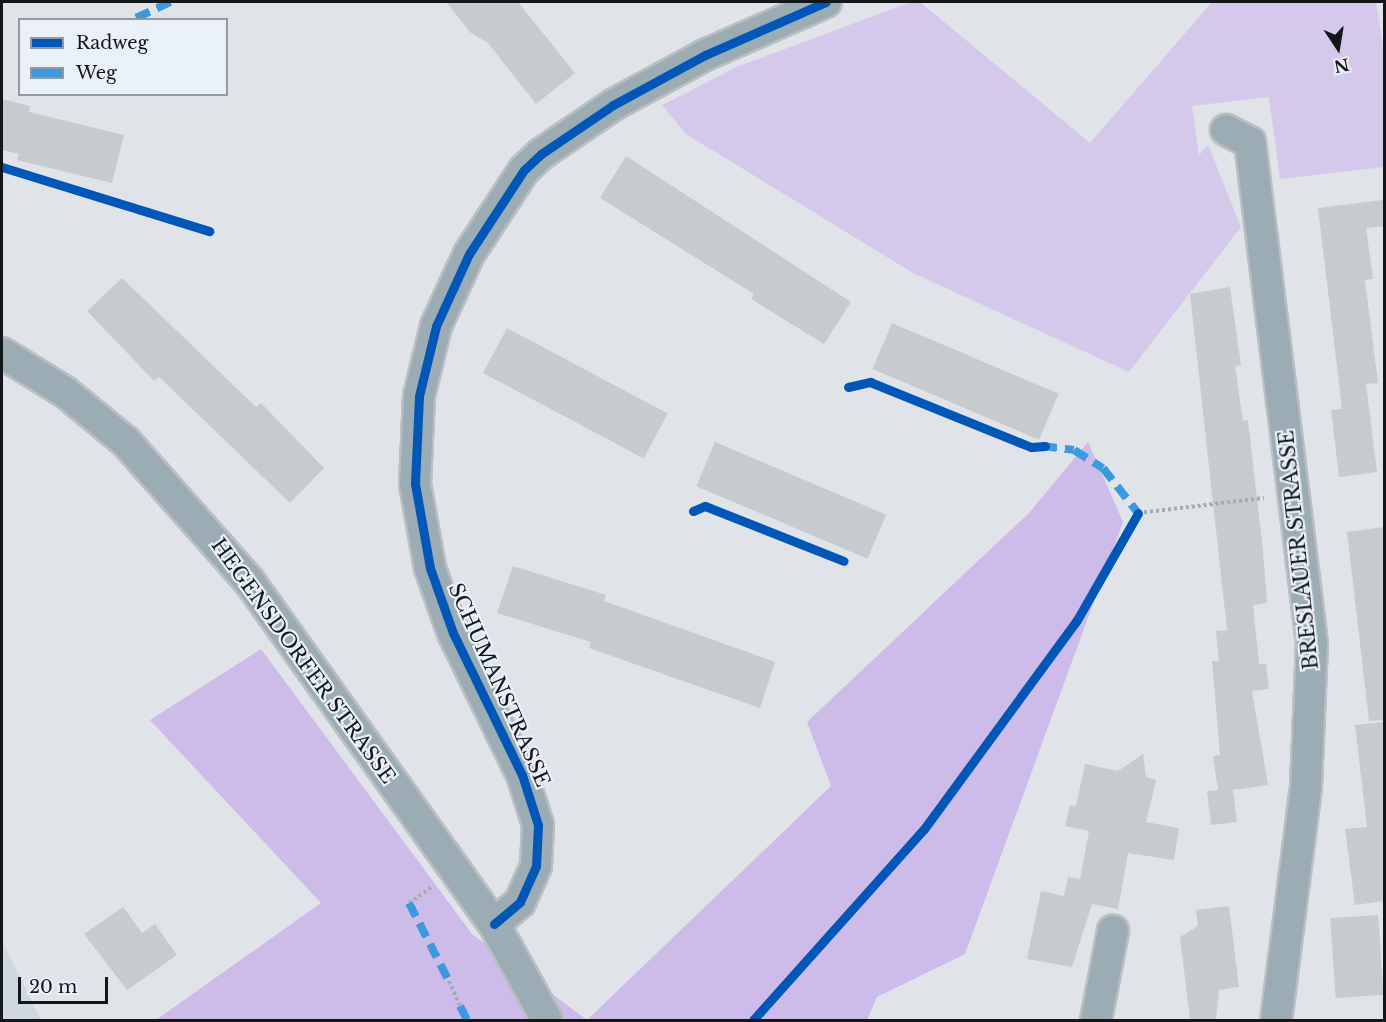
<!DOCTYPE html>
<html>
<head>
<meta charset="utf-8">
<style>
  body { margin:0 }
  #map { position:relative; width:1386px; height:1022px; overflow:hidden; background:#e0e3e8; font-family:"Libre Baskerville",serif }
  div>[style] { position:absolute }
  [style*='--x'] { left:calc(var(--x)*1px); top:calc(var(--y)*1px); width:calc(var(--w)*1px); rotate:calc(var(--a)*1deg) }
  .built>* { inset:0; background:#cfd7e1 }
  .green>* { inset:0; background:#d5c9eb }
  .forest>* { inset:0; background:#cdbbe9 }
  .building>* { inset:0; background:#c8cbce; transform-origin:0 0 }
  .path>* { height:4px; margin-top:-2px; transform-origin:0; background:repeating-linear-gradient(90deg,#a2acb2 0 3px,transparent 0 6px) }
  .roads { filter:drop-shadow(2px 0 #bcbec2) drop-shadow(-2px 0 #bcbec2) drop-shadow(0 2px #bcbec2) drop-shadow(0 -2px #bcbec2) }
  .minor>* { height:30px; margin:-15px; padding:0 15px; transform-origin:15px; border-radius:15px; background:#9cacb4 }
  .quiet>* { height:8px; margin-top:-4px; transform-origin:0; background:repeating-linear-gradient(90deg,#3b9adf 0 15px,transparent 0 23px) }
  .cycleway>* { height:9px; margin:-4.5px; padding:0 4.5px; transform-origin:4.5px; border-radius:4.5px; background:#0057b8 }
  span { translate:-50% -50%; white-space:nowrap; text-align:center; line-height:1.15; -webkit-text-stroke:4.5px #e9f0f9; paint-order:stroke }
  .street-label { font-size:20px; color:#14171a }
  .frame { position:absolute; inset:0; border:3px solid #14171a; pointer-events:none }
  .legend { position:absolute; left:18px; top:18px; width:210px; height:78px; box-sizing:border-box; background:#e9f0f9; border:2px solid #9499a0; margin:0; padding:8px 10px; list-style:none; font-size:18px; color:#14171a }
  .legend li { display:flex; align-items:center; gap:12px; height:30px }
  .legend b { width:30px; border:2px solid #9499a0 }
  .north { position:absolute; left:1308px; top:18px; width:60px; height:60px; -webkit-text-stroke:4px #e9f0f9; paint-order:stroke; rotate:168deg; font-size:16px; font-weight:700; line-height:24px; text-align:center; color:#14171a }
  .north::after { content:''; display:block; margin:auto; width:21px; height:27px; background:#14171a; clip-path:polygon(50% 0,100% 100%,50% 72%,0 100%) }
  .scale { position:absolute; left:18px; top:977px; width:90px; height:27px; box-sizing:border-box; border:3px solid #14171a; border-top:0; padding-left:8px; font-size:18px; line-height:21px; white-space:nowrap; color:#14171a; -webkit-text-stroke:4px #e9f0f9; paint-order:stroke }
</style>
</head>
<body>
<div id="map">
  <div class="built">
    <i style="clip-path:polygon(2px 941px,41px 1020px,2px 1020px)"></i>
  </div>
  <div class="green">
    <i style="clip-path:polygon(911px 2px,920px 2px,1090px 143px,1212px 2px,1376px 2px,1384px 52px,1384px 167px,1280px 179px,1269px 97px,1192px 106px,1199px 155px,1208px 145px,1241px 227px,1129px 372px,913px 273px,686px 134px,662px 105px,739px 66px)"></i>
  </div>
  <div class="forest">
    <i style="clip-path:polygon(1088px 442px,1123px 522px,965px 954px,877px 997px,867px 1020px,156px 1020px,321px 903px,150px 720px,261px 649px,472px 934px,587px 1020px,831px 786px,807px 722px,1029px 513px)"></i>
  </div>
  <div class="building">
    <i style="clip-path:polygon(446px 2px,518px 2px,575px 73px,536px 104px,488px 43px,471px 33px)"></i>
    <i style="clip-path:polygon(2px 99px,30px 106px,29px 112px,124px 135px,112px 183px,17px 160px,19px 154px,2px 150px)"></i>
    <i style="clip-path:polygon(626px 156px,851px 302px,824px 344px,751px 299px,754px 294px,600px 198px)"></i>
    <i style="clip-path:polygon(1383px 200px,1384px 226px,1366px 228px,1373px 279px,1365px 280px,1378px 383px,1366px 384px,1377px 472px,1339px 477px,1331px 410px,1342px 409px,1318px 208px)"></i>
    <i style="clip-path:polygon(122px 278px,256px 407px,261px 403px,324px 468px,290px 503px,159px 377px,154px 381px,87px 311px)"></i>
    <i style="clip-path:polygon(1230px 287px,1241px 365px,1235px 366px,1243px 421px,1248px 420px,1263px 551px,1267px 603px,1253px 605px,1259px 664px,1266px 664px,1269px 689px,1252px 691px,1268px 785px,1233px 790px,1237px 822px,1211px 825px,1207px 791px,1218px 790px,1213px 756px,1220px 755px,1212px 661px,1219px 661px,1216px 631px,1227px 630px,1190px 294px)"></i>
    <i style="left:892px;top:323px;width:181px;height:50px;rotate:23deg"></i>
    <i style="left:507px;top:328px;width:182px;height:51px;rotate:28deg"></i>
    <i style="left:715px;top:442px;width:186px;height:48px;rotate:23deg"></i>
    <i style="clip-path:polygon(1384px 527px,1384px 720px,1369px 721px,1347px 532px)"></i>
    <i style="clip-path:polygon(513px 566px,606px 595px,604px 601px,775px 662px,760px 708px,589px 648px,591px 642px,497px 613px)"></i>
    <i style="clip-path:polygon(1384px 722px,1384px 901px,1355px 905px,1345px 829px,1367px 827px,1355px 725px)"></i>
    <i style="clip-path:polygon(1143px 754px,1146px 777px,1156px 780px,1146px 822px,1179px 828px,1174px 860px,1128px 853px,1118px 909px,1092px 904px,1072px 967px,1027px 959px,1041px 891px,1064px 896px,1068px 877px,1080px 879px,1089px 831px,1065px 826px,1070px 805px,1076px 806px,1085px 764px,1118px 771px)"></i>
    <i style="clip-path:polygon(1229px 906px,1239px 987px,1219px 990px,1216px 1020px,1190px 1020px,1180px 937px,1198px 926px,1196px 910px)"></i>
    <i style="clip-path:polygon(123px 907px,142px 933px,155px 924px,177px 955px,127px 990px,84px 934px)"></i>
    <i style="left:1378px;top:915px;width:80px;height:48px;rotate:86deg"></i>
  </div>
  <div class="path">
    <i style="--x:1138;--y:513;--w:127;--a:-6.8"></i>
    <i style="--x:409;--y:903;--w:29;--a:-35"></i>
    <i style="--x:449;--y:981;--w:27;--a:66"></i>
  </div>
  <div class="roads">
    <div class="minor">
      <i style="--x:1226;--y:130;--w:27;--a:27"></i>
      <i style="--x:1250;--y:142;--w:505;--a:82.95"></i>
      <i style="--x:1312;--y:643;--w:144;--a:92.4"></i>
      <i style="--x:1306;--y:787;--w:235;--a:97.3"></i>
      <i style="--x:2;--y:353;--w:74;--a:31.8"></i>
      <i style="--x:65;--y:392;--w:79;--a:39.3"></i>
      <i style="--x:126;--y:442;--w:186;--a:48.5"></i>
      <i style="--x:249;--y:581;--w:422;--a:54.5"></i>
      <i style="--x:494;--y:924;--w:110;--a:61.1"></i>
      <i style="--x:494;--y:924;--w:34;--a:-40"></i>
      <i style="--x:520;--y:902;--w:39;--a:-66"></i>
      <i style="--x:536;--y:866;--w:41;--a:-87.2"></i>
      <i style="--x:538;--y:825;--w:52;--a:-107.7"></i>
      <i style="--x:522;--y:775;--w:158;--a:-115.9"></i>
      <i style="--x:453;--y:633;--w:69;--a:-109.5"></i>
      <i style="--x:430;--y:568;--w:85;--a:-100.1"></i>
      <i style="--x:415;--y:484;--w:88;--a:-87.4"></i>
      <i style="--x:419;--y:396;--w:72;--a:-76.3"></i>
      <i style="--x:436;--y:326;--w:79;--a:-65.4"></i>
      <i style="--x:469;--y:254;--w:100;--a:-56.8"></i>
      <i style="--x:524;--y:170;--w:23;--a:-43"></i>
      <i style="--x:541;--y:154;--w:87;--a:-34.2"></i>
      <i style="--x:613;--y:105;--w:105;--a:-28.5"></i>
      <i style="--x:705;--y:55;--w:132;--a:-23.7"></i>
      <i style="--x:1096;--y:1020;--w:91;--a:-79.2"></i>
    </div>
  </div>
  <div class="quiet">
    <i style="--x:136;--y:18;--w:38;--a:-25"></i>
    <i style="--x:1042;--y:446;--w:32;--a:7"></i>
    <i style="--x:1074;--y:450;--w:34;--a:32"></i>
    <i style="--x:1103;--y:468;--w:57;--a:52.1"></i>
    <i style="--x:1138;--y:513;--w:5;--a:112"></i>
    <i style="--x:409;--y:903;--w:88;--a:62.9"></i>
    <i style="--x:460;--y:1006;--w:16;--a:63"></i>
  </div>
  <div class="cycleway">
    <i style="--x:2;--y:167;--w:217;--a:17.2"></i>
    <i style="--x:848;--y:387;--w:23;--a:-13"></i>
    <i style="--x:870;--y:382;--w:174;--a:22"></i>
    <i style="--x:1031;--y:447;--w:14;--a:-4"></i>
    <i style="--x:693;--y:511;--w:13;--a:-23"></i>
    <i style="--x:705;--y:506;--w:149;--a:21.6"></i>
    <i style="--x:494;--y:924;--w:34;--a:-40"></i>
    <i style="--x:520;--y:902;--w:39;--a:-66"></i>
    <i style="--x:536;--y:866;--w:41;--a:-87.2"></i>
    <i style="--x:538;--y:825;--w:52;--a:-107.7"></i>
    <i style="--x:522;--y:775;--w:158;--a:-115.9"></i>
    <i style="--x:453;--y:633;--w:69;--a:-109.5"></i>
    <i style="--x:430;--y:568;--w:85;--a:-100.1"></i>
    <i style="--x:415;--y:484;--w:88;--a:-87.4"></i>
    <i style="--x:419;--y:396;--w:72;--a:-76.3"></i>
    <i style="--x:436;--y:326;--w:79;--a:-65.4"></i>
    <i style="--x:469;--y:254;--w:100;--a:-56.8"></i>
    <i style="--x:524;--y:170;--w:23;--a:-43"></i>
    <i style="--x:541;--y:154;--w:87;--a:-34.2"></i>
    <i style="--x:613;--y:105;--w:105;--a:-28.5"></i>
    <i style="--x:705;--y:55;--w:132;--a:-23.7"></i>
    <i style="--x:753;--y:1020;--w:256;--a:-48.2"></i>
    <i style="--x:924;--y:829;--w:259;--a:-53.8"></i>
    <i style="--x:1077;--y:620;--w:123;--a:-60.3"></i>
  </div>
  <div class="street-label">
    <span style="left:1299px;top:550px;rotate:-96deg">BRESLAUER STRASSE</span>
    <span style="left:303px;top:661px;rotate:54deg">HEGENSDORFER STRASSE</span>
    <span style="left:499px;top:685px;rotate:66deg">SCHUMANSTRASSE</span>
  </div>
  <div class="frame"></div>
  <ul class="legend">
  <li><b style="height:8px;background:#0057b8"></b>Radweg</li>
  <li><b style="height:8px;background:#3b9adf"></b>Weg</li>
  </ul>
  <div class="north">N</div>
  <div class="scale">20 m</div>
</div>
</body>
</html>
